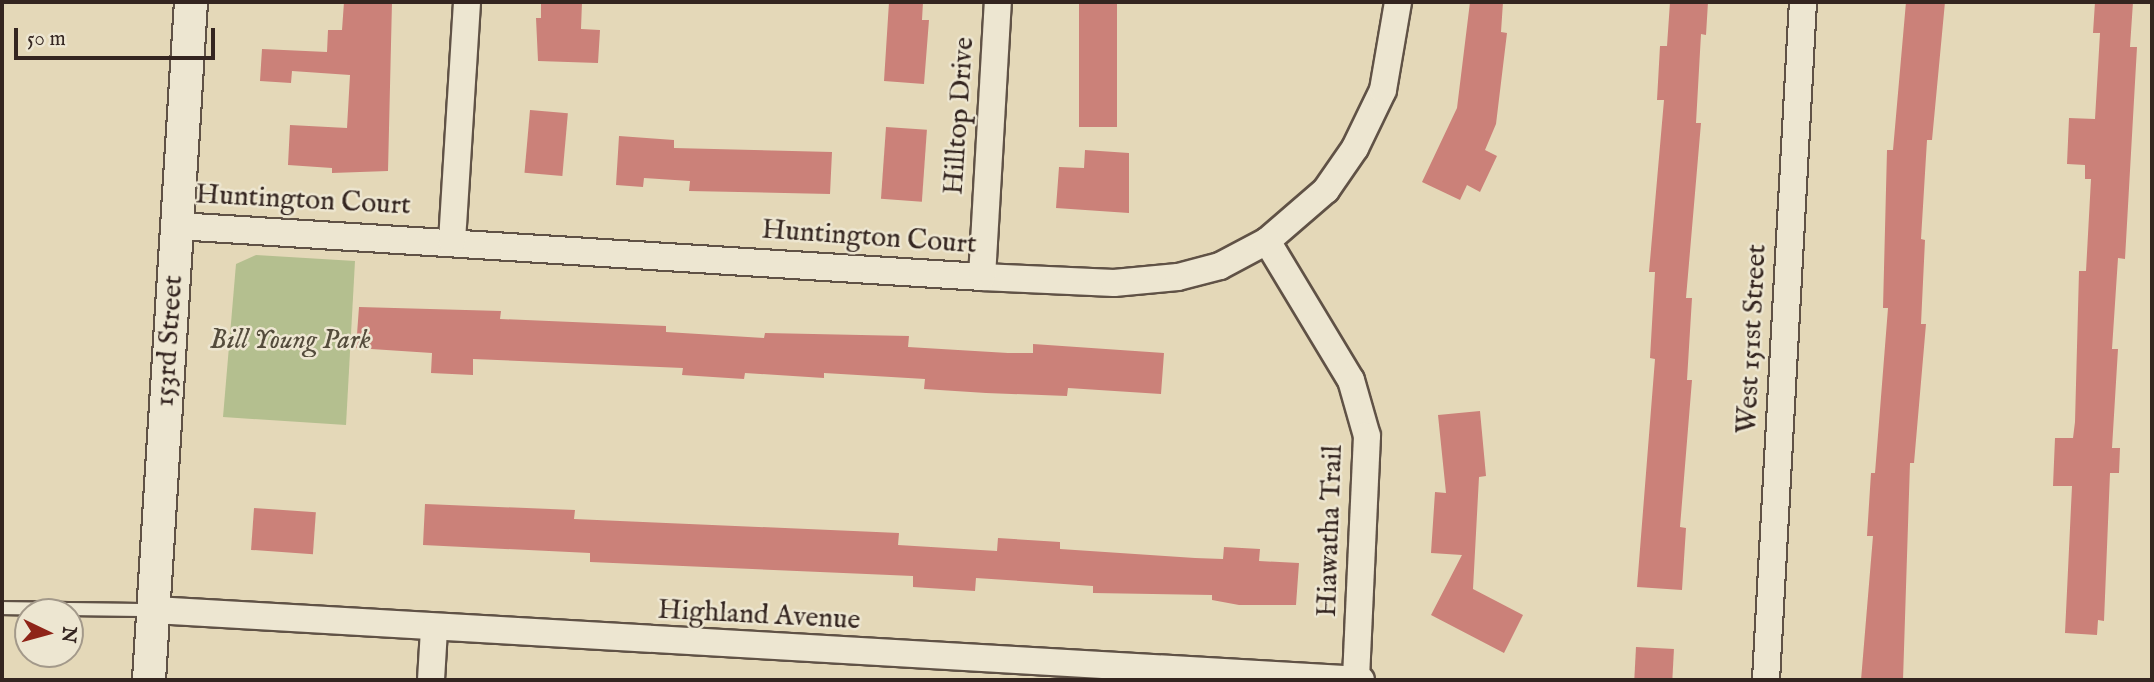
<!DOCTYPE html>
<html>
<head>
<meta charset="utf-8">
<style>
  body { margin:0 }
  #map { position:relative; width:2154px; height:682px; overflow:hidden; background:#e4d8b8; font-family:"IM FELL English",serif }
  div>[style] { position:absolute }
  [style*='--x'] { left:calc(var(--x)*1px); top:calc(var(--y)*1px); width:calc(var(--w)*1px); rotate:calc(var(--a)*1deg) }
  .green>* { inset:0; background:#b4bf8f }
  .building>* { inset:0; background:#cb8179; transform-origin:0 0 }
  .roads { filter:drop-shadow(2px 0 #605246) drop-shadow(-2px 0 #605246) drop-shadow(0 2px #605246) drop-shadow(0 -2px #605246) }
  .service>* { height:12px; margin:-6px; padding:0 6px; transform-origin:6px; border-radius:6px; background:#ede6d1 }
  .minor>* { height:26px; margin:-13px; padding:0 13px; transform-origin:13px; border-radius:13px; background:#ede6d1 }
  .tertiary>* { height:32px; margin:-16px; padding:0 16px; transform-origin:16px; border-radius:16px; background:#ede6d1 }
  span { translate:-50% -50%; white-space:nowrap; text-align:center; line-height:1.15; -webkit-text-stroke:5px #ede6d1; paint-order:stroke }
  .street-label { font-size:28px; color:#342520 }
  .park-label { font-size:28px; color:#544c3c; font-style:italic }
  .frame { position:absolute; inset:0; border:4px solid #342520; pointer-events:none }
  .north { position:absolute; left:14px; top:598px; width:70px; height:70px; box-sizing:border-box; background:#ede6d1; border:2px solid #a3998a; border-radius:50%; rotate:95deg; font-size:19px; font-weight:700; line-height:28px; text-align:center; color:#342520 }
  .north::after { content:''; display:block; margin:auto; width:24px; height:32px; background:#8f2418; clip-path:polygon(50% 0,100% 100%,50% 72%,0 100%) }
  .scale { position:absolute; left:14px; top:28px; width:201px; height:32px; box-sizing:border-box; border:4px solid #342520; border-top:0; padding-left:9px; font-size:21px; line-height:24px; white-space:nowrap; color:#342520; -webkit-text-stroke:5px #ede6d1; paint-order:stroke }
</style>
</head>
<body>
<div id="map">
  <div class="green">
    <i style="clip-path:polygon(256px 255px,355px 261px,346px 425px,223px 417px,236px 264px)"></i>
  </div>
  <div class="building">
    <i style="clip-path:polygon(344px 2px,392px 2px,388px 171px,332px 173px,332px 168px,288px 165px,290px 125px,347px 128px,350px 75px,292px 71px,291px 83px,260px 81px,262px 49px,327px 52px,328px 30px,342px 30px)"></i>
    <i style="clip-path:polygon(541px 2px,582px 2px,581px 29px,600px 30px,598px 63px,538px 61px,536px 18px,541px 18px)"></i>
    <i style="clip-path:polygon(889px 2px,923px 2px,922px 20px,929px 20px,924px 84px,884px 81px)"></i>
    <i style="left:1079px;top:2px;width:38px;height:125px"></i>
    <i style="clip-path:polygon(1470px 2px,1503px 2px,1501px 32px,1507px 33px,1496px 124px,1485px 150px,1497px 156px,1480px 192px,1467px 185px,1460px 200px,1422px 182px,1457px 108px)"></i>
    <i style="clip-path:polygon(1670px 2px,1708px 2px,1706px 35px,1701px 34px,1696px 123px,1701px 123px,1686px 298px,1692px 298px,1687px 380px,1692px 380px,1680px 527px,1686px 528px,1682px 590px,1637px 587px,1655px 359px,1650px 358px,1655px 272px,1649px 272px,1664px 100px,1657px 100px,1660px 46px,1667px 46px)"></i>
    <i style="clip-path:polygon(1906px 2px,1945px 2px,1932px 140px,1927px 140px,1921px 239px,1925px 240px,1921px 324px,1926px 324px,1914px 463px,1910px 463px,1903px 680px,1861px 680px,1873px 536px,1867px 536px,1871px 473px,1875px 473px,1888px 308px,1883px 308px,1887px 150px,1893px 150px)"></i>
    <i style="clip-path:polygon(2095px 2px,2133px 2px,2130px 47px,2137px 47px,2125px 259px,2118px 258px,2112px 349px,2118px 349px,2112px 448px,2120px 448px,2119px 473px,2110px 473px,2104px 621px,2098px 620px,2097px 635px,2065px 633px,2072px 486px,2053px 486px,2055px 438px,2073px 438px,2075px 422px,2079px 271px,2086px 271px,2091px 179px,2085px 179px,2085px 165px,2067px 164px,2069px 118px,2095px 119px,2100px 33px,2093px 33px)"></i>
    <i style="left:530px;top:110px;width:38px;height:63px;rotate:5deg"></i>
    <i style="left:886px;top:127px;width:41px;height:72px;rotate:4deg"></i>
    <i style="clip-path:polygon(619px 136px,674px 140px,674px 148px,832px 152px,830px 194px,689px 191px,690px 181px,644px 178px,643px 187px,616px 185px)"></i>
    <i style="clip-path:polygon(1085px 150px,1129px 153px,1129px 213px,1056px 208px,1059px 167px,1084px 168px)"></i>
    <i style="clip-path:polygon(359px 307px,501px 311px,500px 319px,666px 326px,666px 332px,764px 338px,765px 333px,909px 336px,908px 347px,1008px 353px,1033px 353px,1033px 344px,1164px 353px,1161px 394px,1068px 388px,1067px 396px,986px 393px,924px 389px,925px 379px,824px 373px,824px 378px,745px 373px,744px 379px,682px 375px,683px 368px,473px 359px,473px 375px,431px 373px,432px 353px,356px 348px)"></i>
    <i style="clip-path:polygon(1480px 411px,1486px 476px,1479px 477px,1473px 589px,1523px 615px,1504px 653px,1431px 615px,1462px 555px,1431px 553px,1435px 492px,1446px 493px,1438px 415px)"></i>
    <i style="clip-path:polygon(425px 504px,575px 510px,574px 519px,899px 533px,898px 545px,997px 551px,998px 538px,1060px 542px,1060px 549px,1195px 558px,1223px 559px,1224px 547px,1260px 549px,1259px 561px,1299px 563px,1296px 605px,1239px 605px,1212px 600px,1212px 595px,1093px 593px,1093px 586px,976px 578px,975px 591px,913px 587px,913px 576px,590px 562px,590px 553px,423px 545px)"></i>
    <i style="left:254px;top:508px;width:62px;height:42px;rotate:4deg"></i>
    <i style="left:1636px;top:647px;width:38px;height:33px;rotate:3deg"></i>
  </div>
  <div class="roads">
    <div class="service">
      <i style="--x:2;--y:608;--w:150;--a:0.8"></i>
    </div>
    <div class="minor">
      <i style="--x:178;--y:226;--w:806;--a:3.63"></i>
      <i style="--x:982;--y:277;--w:132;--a:2.6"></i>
      <i style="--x:1114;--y:283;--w:64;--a:-5.4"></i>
      <i style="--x:1178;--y:277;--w:43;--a:-14.7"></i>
      <i style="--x:1220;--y:266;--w:53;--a:-28"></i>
      <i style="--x:1267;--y:241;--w:78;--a:-40.8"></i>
      <i style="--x:1326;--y:190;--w:51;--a:-55.4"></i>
      <i style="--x:1355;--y:148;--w:64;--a:-64.2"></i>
      <i style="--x:1383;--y:90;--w:89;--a:-80.3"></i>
      <i style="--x:452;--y:241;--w:239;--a:-86.4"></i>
      <i style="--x:1267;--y:241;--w:162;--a:58.9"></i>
      <i style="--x:1351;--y:380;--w:58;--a:74.1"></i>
      <i style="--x:1367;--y:436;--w:244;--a:92.6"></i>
      <i style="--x:982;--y:277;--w:275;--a:-86.7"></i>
      <i style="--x:154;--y:610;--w:1209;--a:3.32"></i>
      <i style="--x:431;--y:680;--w:50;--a:-86.6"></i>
      <i style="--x:1766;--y:680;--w:679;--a:-86.88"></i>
    </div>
    <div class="tertiary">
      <i style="--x:149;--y:680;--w:679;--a:-86.46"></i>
    </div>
  </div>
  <div class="street-label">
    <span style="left:960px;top:116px;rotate:-86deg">Hilltop Drive</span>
    <span style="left:303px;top:201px;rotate:3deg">Huntington Court</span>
    <span style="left:869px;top:238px;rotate:4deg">Huntington Court</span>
    <span style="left:1753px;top:339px;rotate:-87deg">West 151st Street</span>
    <span style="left:170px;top:341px;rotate:-86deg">153rd Street</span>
    <span style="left:1331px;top:531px;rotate:-88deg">Hiawatha Trail</span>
    <span style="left:759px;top:616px;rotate:3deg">Highland Avenue</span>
  </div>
  <div class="park-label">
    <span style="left:290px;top:341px">Bill Young Park</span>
  </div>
  <div class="frame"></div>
  <div class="north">N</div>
  <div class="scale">50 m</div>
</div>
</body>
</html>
